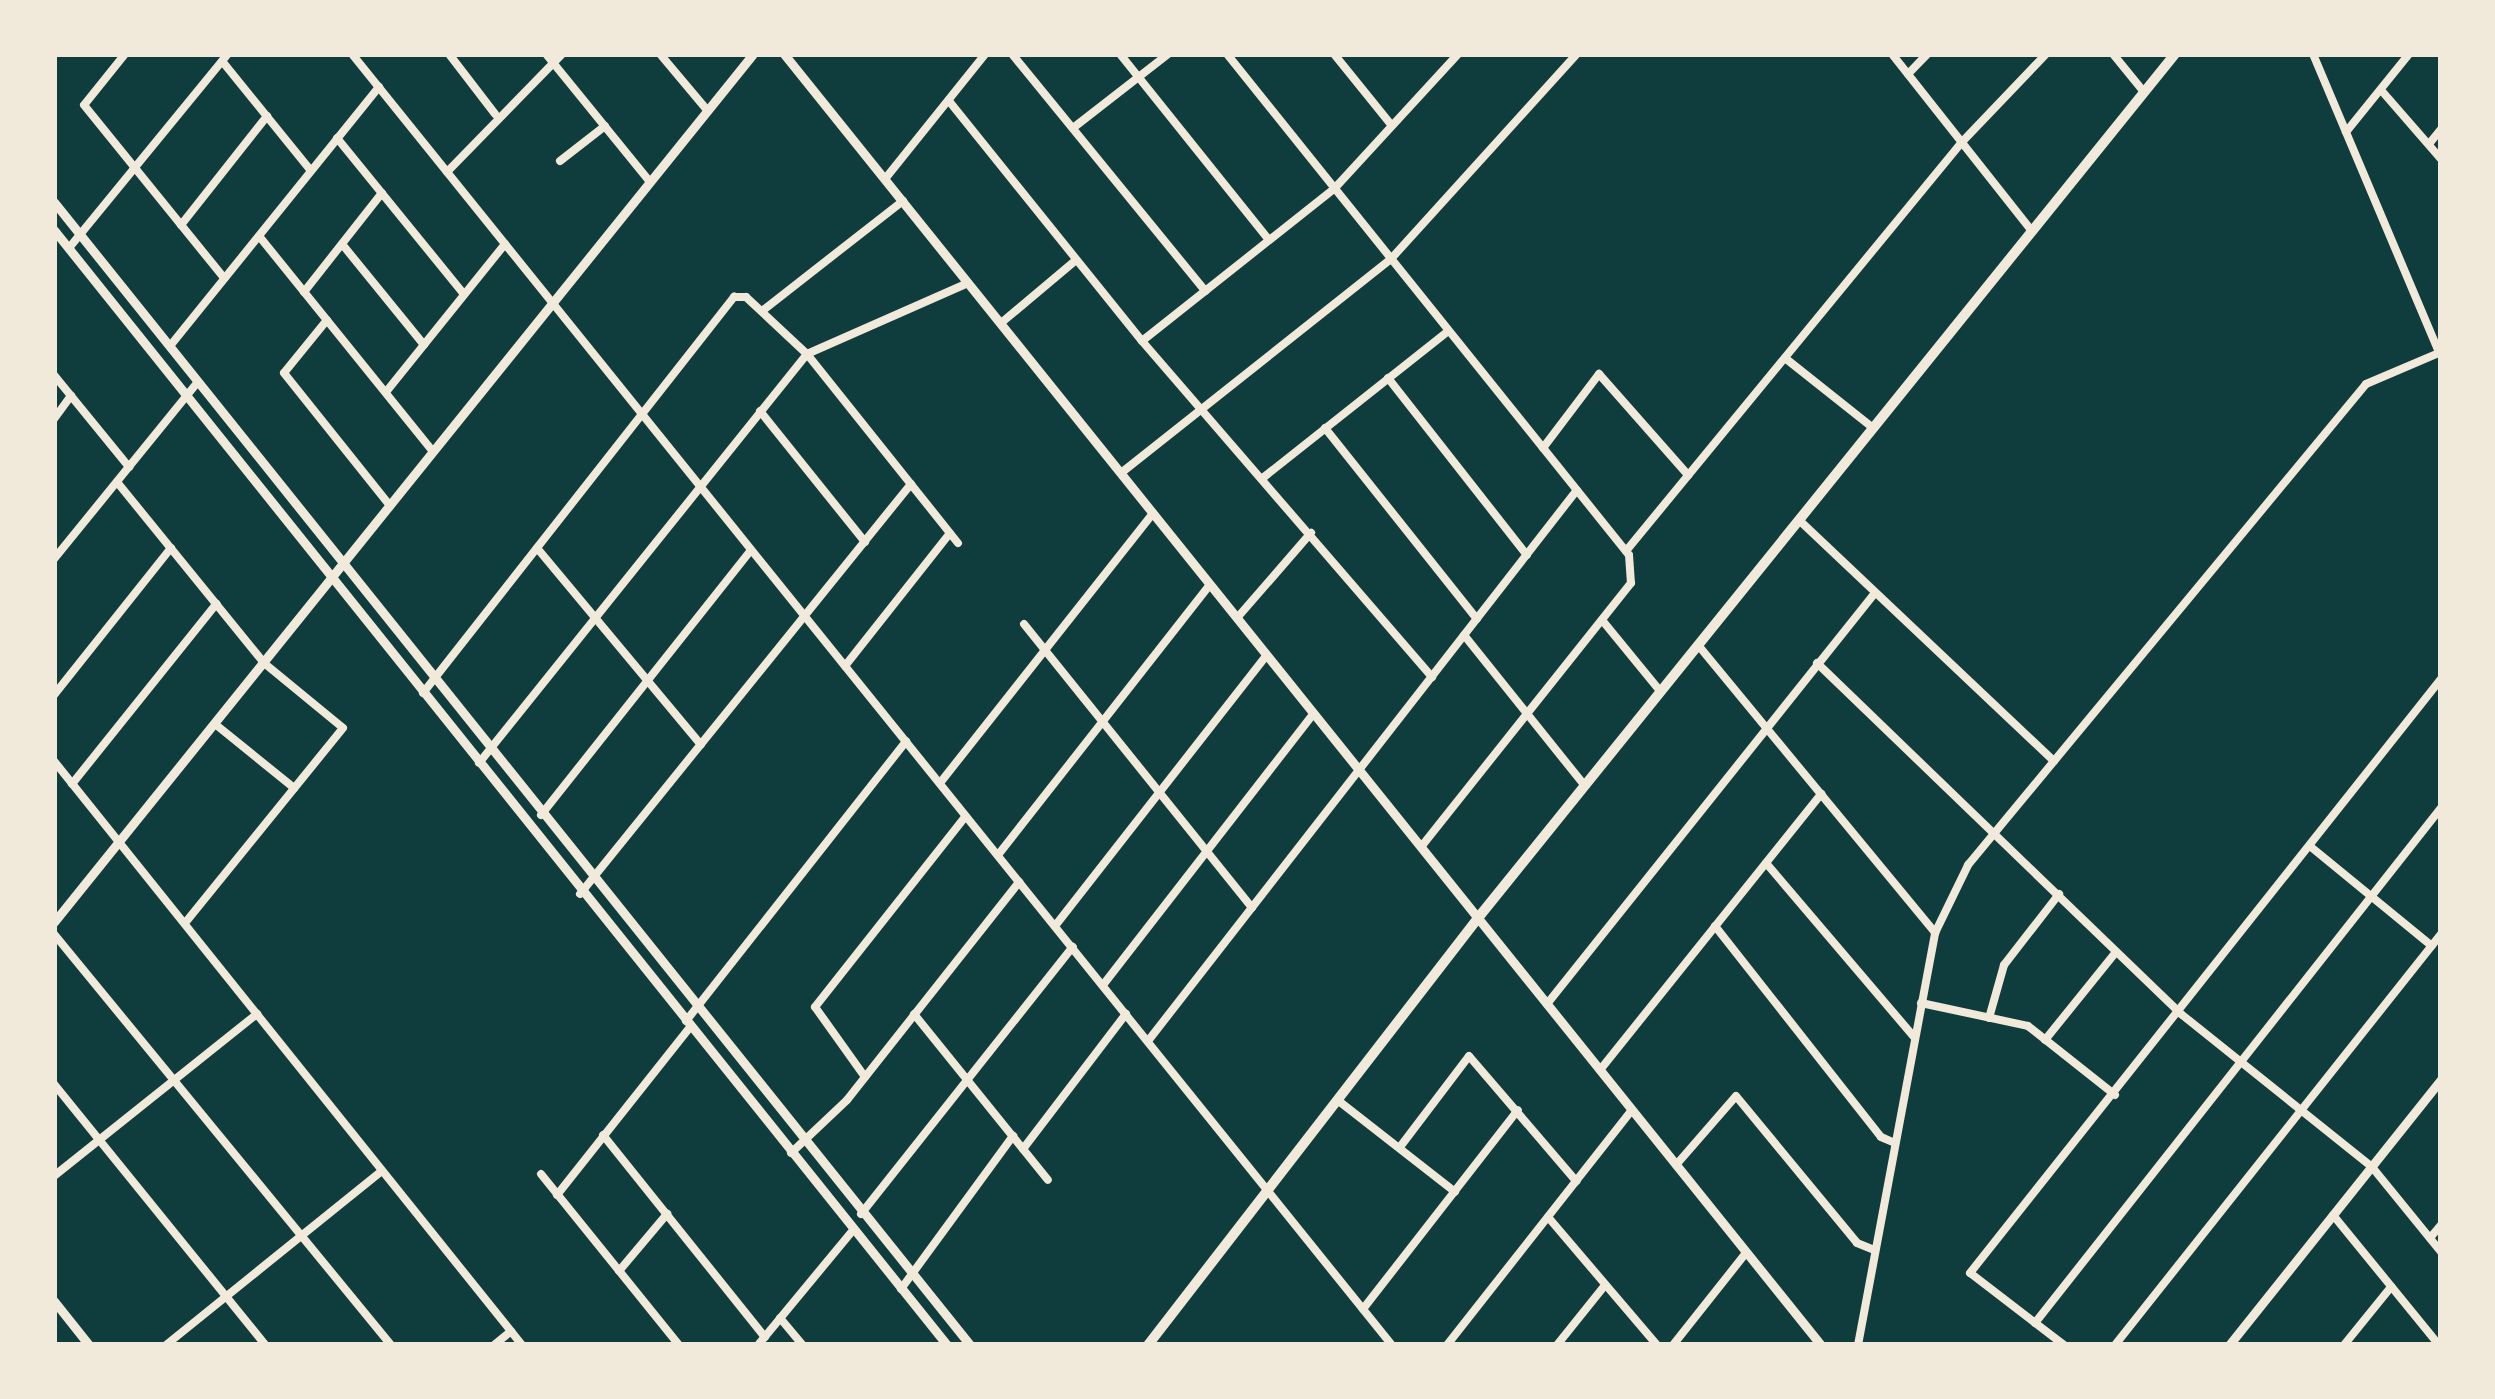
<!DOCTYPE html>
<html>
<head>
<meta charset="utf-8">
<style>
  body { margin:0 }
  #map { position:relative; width:2495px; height:1399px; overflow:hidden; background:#0f3d3e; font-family:"DM Sans",sans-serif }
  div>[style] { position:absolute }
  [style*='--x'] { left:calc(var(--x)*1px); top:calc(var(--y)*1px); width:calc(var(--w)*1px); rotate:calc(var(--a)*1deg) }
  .minor>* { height:8px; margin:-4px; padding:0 4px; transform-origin:4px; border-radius:4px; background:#f1e9da }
  .tertiary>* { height:9px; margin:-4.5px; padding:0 4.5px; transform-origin:4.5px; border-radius:4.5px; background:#f1e9da }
  .primary>* { height:10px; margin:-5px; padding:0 5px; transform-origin:5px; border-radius:5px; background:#f1e9da }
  span { translate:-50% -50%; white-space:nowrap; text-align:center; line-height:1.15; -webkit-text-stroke:12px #f1e9da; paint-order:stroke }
  .frame { position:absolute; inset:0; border:57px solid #f1e9da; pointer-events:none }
</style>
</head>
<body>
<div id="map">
  <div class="minor">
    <i style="--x:125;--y:54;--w:65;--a:128.8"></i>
    <i style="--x:84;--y:105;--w:223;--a:51"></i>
    <i style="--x:352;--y:54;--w:1658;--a:51.15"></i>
    <i style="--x:449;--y:54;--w:76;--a:52.5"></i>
    <i style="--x:546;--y:54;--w:165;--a:50.9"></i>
    <i style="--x:660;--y:54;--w:73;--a:50"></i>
    <i style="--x:1012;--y:54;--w:306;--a:50.8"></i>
    <i style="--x:1120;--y:54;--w:238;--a:51.3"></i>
    <i style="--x:1227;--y:54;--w:642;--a:51.26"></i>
    <i style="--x:1629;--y:555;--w:28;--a:86"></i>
    <i style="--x:1631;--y:583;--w:337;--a:128.5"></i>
    <i style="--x:1334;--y:54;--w:92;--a:51.1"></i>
    <i style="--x:1892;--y:54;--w:226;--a:51.7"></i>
    <i style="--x:2113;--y:54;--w:49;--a:50.8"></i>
    <i style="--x:2313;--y:54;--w:324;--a:67.1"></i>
    <i style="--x:222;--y:61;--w:141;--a:51"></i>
    <i style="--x:1908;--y:74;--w:28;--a:-46"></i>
    <i style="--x:2381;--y:90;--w:91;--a:49"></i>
    <i style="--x:949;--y:101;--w:308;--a:51.2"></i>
    <i style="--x:1142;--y:341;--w:444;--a:49.2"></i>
    <i style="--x:1073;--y:128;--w:120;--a:-37.9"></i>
    <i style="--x:2346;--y:132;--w:100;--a:-51.1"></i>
    <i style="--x:337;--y:138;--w:201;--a:50.9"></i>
    <i style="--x:2429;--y:144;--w:19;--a:-51"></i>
    <i style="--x:560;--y:161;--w:57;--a:-37.9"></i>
    <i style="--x:447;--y:172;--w:165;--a:-45.7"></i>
    <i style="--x:885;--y:179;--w:160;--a:-51.3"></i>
    <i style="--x:181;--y:225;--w:139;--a:-51.7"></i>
    <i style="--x:259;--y:236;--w:277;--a:51.1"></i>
    <i style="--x:342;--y:244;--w:130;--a:50.9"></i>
    <i style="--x:69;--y:248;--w:251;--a:-50.7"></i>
    <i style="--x:304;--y:292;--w:126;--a:-51.8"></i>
    <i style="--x:762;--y:311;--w:179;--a:-38"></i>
    <i style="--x:327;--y:320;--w:68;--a:129.1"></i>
    <i style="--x:284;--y:373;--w:170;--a:51.4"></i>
    <i style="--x:1001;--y:323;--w:97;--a:-40"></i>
    <i style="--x:1142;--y:341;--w:245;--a:-38.4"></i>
    <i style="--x:1334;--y:189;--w:183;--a:-47.4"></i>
    <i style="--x:170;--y:346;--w:333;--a:-51.1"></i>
    <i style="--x:1785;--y:358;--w:112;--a:38.5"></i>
    <i style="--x:54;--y:375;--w:119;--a:50.8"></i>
    <i style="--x:1388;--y:378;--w:225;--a:51.9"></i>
    <i style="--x:386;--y:392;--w:190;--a:-51.2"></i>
    <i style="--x:760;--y:411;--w:168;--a:51.3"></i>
    <i style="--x:54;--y:419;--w:29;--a:-54"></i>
    <i style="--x:1325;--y:428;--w:244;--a:51.5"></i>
    <i style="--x:1543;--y:448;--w:93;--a:-52.9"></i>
    <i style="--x:1599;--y:374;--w:135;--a:48.6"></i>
    <i style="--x:1121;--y:473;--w:343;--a:-38.4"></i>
    <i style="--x:1390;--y:260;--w:278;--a:-47.8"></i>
    <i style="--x:1264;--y:477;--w:235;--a:-38.4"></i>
    <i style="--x:117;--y:482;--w:233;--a:50.9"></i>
    <i style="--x:264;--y:663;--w:102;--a:39.4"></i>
    <i style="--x:343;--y:728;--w:251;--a:129"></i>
    <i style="--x:1799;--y:520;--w:351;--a:43.4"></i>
    <i style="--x:537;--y:548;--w:256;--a:50.2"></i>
    <i style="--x:1626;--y:551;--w:529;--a:-50.6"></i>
    <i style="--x:1962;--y:142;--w:122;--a:-46.3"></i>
    <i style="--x:54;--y:559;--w:228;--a:-50.9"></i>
    <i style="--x:1237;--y:618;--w:113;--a:-49"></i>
    <i style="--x:1602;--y:620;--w:93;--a:50.7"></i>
    <i style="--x:1024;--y:624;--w:364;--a:51.2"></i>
    <i style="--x:1464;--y:635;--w:193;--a:51.3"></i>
    <i style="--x:1698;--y:645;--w:373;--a:50.5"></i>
    <i style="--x:1817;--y:663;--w:506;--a:43.96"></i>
    <i style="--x:2181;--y:1014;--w:245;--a:38.7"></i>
    <i style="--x:2372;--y:1167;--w:109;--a:50.9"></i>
    <i style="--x:845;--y:666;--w:169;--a:-51.7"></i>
    <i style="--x:423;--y:693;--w:504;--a:-51.86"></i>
    <i style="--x:734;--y:297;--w:12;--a:0"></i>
    <i style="--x:746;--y:297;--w:83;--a:43.1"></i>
    <i style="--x:807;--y:354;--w:242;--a:51.4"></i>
    <i style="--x:54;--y:695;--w:188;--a:-51.5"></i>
    <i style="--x:215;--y:724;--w:102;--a:39"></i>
    <i style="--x:54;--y:761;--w:748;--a:51.29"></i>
    <i style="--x:479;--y:763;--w:524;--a:-51.27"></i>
    <i style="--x:807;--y:354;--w:176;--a:-23.8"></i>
    <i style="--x:940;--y:783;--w:344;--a:-51.7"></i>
    <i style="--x:72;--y:784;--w:231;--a:-51.3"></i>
    <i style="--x:541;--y:815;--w:338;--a:-51.6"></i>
    <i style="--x:2311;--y:847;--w:156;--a:39.3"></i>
    <i style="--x:998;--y:855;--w:343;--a:-51.9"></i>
    <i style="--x:1766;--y:863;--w:228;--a:49.6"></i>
    <i style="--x:580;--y:894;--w:527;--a:-51.09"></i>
    <i style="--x:1055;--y:926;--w:344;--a:-52"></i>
    <i style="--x:1715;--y:926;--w:268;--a:51.8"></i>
    <i style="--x:1881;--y:1137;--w:13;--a:23"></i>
    <i style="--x:54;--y:934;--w:531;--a:50.65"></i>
    <i style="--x:1103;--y:985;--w:343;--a:-52.2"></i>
    <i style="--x:1921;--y:1003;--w:109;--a:12.1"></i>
    <i style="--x:2028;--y:1026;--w:111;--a:38.4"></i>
    <i style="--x:1547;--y:1004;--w:526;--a:-51.41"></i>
    <i style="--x:914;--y:1014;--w:213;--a:51.1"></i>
    <i style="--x:1989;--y:1018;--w:55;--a:-74.2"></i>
    <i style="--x:2004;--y:965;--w:90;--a:-52.2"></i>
    <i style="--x:686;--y:1021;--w:356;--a:-51.8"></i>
    <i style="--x:2045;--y:1040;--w:113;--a:-51.1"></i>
    <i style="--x:1148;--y:1041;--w:698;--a:-52.1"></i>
    <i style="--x:1600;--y:1070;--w:354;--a:-51.3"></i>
    <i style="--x:865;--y:1077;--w:86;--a:-125.5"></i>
    <i style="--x:815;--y:1007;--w:243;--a:-51.7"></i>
    <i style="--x:54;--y:1084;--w:336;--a:51"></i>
    <i style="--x:1340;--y:1102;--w:146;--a:38"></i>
    <i style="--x:603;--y:1135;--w:259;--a:51.3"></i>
    <i style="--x:1400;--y:1147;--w:114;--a:-52.8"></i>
    <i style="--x:1469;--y:1056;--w:165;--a:49.4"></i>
    <i style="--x:1023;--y:1149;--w:170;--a:-52.7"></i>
    <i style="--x:791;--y:1153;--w:77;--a:-43.4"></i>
    <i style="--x:847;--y:1100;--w:278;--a:-51.7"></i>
    <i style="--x:1676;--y:1165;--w:91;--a:-49"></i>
    <i style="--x:1736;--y:1096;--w:190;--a:50.5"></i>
    <i style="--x:1857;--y:1243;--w:16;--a:22"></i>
    <i style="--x:541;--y:1174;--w:220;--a:51.1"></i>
    <i style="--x:54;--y:1176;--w:260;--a:-38.6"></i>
    <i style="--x:557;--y:1195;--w:214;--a:-51.6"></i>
    <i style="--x:861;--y:1214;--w:341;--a:-51.6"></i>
    <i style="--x:2333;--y:1215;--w:168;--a:50.8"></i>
    <i style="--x:1548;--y:1217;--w:168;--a:49.6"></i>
    <i style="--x:2430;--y:1238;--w:17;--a:-50"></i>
    <i style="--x:619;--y:1271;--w:75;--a:-49.9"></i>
    <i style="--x:901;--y:1289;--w:190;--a:-53.8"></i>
    <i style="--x:1363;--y:1309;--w:252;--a:-52.1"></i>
    <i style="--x:780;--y:1318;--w:35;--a:50"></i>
    <i style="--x:2035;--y:1323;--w:656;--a:-51.75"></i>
    <i style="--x:166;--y:1345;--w:277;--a:-38.9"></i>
    <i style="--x:494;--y:1345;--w:22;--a:-39"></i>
    <i style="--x:758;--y:1345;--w:149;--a:-50.4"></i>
    <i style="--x:1447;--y:1345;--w:299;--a:-51.8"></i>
    <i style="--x:1557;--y:1345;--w:77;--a:-51.3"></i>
    <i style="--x:1673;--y:1345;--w:117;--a:-51.6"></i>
    <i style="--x:1858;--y:1345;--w:419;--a:-79.4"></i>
    <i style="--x:1935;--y:933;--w:76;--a:-64.1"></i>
    <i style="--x:1968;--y:865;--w:624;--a:-50.39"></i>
    <i style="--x:2366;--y:384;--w:82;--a:-23.1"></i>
    <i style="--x:2064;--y:1345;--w:118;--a:-142.5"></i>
    <i style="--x:1970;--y:1273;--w:758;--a:-51.59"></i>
    <i style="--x:2115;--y:1345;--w:525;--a:-51.58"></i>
    <i style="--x:2344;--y:1345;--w:75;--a:-51"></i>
  </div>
  <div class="tertiary">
    <i style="--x:784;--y:54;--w:1656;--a:51.23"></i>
    <i style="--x:54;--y:202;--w:1465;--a:51.29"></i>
    <i style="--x:54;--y:230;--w:1429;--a:51.31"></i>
    <i style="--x:54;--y:922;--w:1114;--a:-51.16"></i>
    <i style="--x:54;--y:1301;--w:56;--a:51.5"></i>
    <i style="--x:2229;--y:1345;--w:340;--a:-51.4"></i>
  </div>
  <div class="primary">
    <i style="--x:1148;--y:1345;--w:540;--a:-52.3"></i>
    <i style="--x:1478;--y:918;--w:1110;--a:-51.11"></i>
  </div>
  <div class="frame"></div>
</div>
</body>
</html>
